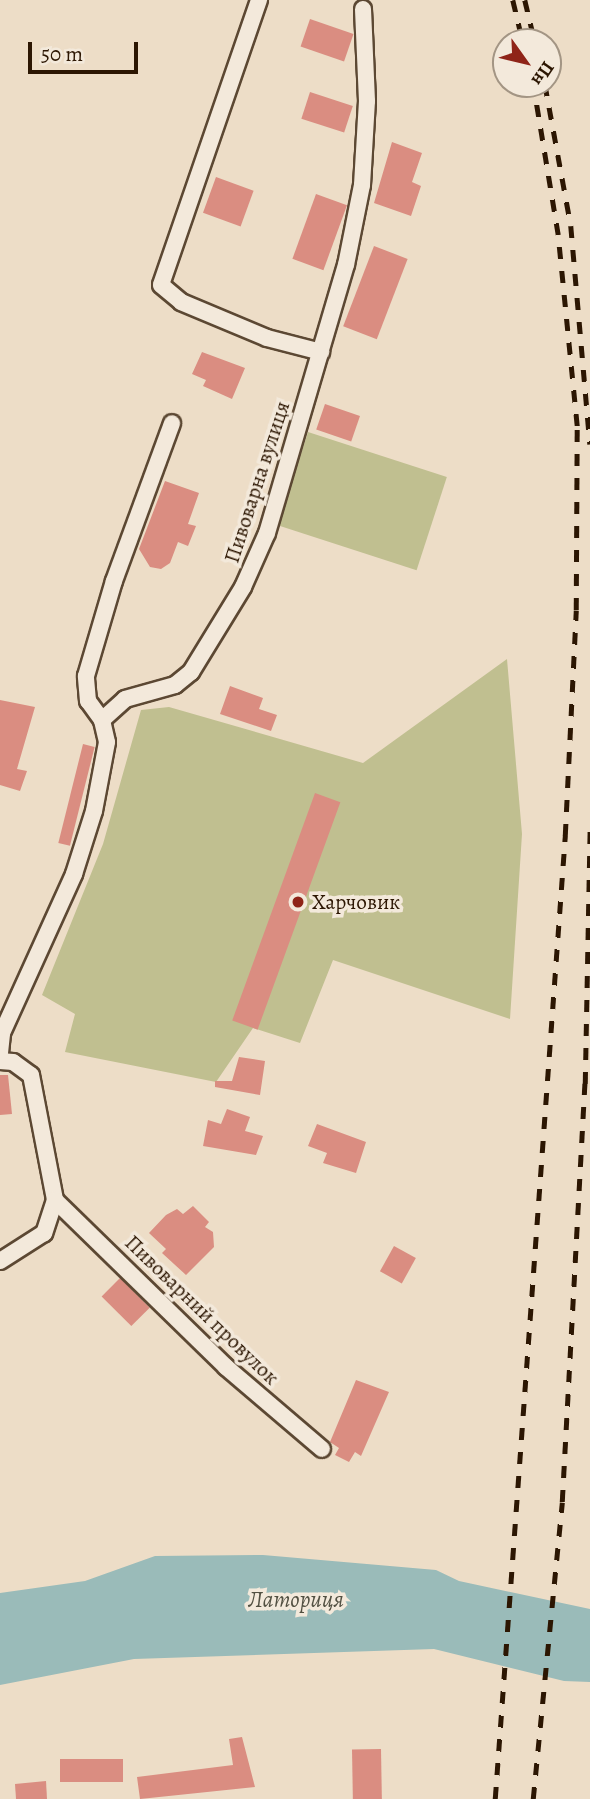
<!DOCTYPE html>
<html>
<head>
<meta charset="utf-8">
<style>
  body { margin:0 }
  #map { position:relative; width:590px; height:1799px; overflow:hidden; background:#edddc7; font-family:Alegreya,serif }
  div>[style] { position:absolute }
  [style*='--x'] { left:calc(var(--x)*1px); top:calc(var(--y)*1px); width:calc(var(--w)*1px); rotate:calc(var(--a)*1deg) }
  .green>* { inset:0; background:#c0bf90; transform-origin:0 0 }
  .water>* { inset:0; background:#9abbb9 }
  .building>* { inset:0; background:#da8d81; transform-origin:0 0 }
  .roads { filter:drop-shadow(2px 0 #5c4833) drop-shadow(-2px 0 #5c4833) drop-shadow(0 2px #5c4833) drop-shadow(0 -2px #5c4833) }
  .minor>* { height:16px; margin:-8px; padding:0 8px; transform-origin:8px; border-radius:8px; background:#f3e9db }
  .rail>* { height:4.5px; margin-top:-2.25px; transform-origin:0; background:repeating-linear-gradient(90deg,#2c1602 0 12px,transparent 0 24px) }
  .dots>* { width:19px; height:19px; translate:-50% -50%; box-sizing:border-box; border:4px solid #f3e9db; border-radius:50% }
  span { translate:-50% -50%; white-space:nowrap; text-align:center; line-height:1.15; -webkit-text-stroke:7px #f3e9db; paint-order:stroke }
  .street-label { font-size:21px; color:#2c1602 }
  .poi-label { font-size:21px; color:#2c1602 }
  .left { translate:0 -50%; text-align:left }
  .water-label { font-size:23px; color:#525042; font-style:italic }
  .north { position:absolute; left:492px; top:28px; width:70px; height:70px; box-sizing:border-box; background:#f3e9db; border:2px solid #a39584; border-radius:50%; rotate:124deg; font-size:19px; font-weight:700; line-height:28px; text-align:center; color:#2c1602 }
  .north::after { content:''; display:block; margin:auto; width:24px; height:32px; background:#8f2418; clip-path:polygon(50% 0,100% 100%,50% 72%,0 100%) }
  .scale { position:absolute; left:28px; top:42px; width:110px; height:32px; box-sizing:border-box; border:4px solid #2c1602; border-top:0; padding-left:9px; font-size:21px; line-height:24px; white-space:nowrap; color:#2c1602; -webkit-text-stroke:5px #f3e9db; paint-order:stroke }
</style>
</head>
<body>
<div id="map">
  <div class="green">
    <i style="left:308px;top:432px;width:146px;height:98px;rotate:18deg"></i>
    <i style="clip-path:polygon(507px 659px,522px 834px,510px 1019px,333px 960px,300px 1043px,253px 1028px,216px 1082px,65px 1052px,75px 1014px,42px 995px,103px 844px,141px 710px,169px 707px,363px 763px)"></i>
  </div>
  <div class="water">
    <i style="clip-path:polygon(263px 1555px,436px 1570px,459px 1581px,590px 1609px,590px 1682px,564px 1681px,434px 1649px,134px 1659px,0 1685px,0 1593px,85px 1581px,155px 1556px)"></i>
  </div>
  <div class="building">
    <i style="left:310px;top:19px;width:46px;height:29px;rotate:19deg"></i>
    <i style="left:310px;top:92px;width:45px;height:28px;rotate:18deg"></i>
    <i style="clip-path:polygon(392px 142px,422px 153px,412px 182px,421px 186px,411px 216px,374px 203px)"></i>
    <i style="left:216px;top:177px;width:40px;height:38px;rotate:20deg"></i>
    <i style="left:316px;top:194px;width:33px;height:69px;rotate:20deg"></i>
    <i style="left:374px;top:246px;width:36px;height:86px;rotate:21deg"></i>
    <i style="clip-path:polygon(202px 352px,245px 368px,232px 399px,203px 386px,206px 380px,192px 374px)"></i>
    <i style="left:325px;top:404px;width:37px;height:27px;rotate:19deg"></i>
    <i style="clip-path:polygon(165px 481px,199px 493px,188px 524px,196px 526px,188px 546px,178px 542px,170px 563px,161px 569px,150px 567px,139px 549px)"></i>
    <i style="clip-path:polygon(230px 686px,263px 698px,259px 709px,277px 715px,271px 731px,220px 714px)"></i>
    <i style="clip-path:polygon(0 700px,35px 707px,17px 769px,27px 771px,20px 791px,0 785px)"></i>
    <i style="left:83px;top:744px;width:12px;height:102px;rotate:14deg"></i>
    <i style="left:315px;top:793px;width:27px;height:242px;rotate:20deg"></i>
    <i style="clip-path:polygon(239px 1057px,265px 1061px,260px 1095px,215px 1087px,215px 1081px,232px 1081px)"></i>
    <i style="clip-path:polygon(0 1075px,8px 1075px,12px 1114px,0 1115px)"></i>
    <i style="clip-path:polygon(227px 1109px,250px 1117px,245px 1131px,263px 1136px,256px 1155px,203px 1146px,208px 1120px,221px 1124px)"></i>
    <i style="clip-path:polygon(317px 1124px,366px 1142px,356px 1173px,323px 1163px,327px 1153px,308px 1146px)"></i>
    <i style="clip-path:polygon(193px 1206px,209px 1222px,205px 1227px,213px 1232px,214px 1247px,186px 1275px,162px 1253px,166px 1249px,149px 1233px,166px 1215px,177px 1209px,183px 1214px)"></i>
    <i style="left:394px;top:1246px;width:25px;height:29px;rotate:29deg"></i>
    <i style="left:120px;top:1278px;width:42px;height:26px;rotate:45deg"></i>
    <i style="clip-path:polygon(356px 1380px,389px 1392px,361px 1456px,355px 1452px,349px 1462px,335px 1455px,339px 1448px,330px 1442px)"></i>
    <i style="clip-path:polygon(242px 1737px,255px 1787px,140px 1799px,137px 1777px,233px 1765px,229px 1739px)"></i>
    <i style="left:381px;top:1749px;width:50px;height:29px;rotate:89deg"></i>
    <i style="left:123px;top:1759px;width:23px;height:63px;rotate:90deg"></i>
    <i style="clip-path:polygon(46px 1781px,47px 1799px,16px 1799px,15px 1784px)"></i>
  </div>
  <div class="roads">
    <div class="minor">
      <i style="--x:259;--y:0;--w:301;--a:109"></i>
      <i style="--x:161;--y:285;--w:26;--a:40"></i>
      <i style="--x:181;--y:302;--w:93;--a:22.7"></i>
      <i style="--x:267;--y:338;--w:56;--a:14.5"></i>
      <i style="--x:102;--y:720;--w:24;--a:-126"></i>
      <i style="--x:88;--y:701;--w:25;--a:-95"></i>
      <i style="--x:86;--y:676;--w:99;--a:-73.6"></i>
      <i style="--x:114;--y:581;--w:168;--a:-69.8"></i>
      <i style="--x:0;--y:1053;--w:20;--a:-84"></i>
      <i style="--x:2;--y:1033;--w:175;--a:-65.6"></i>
      <i style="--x:74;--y:874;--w:66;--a:-72.4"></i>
      <i style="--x:94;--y:811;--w:70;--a:-79.3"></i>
      <i style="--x:107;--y:742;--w:23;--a:-103"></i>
      <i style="--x:102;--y:720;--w:31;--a:-42"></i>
      <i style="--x:125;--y:699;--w:52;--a:-15.6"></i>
      <i style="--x:175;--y:685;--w:21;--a:-39"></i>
      <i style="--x:191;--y:672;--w:100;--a:-58.5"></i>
      <i style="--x:243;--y:587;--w:59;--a:-66"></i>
      <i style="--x:267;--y:533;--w:279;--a:-73.6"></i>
      <i style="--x:346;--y:265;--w:82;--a:-78.7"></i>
      <i style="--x:362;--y:185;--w:84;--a:-86.6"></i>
      <i style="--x:367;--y:101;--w:92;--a:-92.5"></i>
      <i style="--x:0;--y:1061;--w:13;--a:4"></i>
      <i style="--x:13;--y:1062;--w:22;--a:36"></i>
      <i style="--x:31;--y:1075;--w:127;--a:79.1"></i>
      <i style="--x:55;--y:1200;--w:35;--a:108"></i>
      <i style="--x:44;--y:1233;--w:52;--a:147.5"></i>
      <i style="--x:55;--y:1200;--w:239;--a:44.3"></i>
      <i style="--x:226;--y:1367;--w:126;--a:40.5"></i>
    </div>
  </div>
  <div class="rail">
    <i style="--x:513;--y:0;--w:43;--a:76.6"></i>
    <i style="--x:525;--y:0;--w:43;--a:76.6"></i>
    <i style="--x:545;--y:84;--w:144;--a:79.6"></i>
    <i style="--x:571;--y:226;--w:219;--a:85"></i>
    <i style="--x:495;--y:1799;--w:966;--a:-85.84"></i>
    <i style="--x:565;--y:836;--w:226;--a:-87.2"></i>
    <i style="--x:576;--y:610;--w:184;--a:-89.7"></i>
    <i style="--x:577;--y:426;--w:192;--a:-95.7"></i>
    <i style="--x:558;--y:235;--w:153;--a:-99.4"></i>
    <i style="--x:533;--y:1799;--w:298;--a:-84.4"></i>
    <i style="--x:562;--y:1502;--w:419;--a:-86.9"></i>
    <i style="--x:585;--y:1084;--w:260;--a:-88.9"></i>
  </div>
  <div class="dots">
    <i style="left:298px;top:902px;background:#8f2418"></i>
  </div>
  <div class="street-label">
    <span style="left:257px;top:482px;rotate:-72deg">Пивоварна вулиця</span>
    <span style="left:202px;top:1310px;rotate:44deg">Пивоварний провулок</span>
  </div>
  <div class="poi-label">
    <span class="left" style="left:312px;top:902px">Харчовик</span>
  </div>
  <div class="water-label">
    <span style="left:296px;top:1600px">Латориця</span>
  </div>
  <div class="north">Пн</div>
  <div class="scale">50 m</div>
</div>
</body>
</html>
